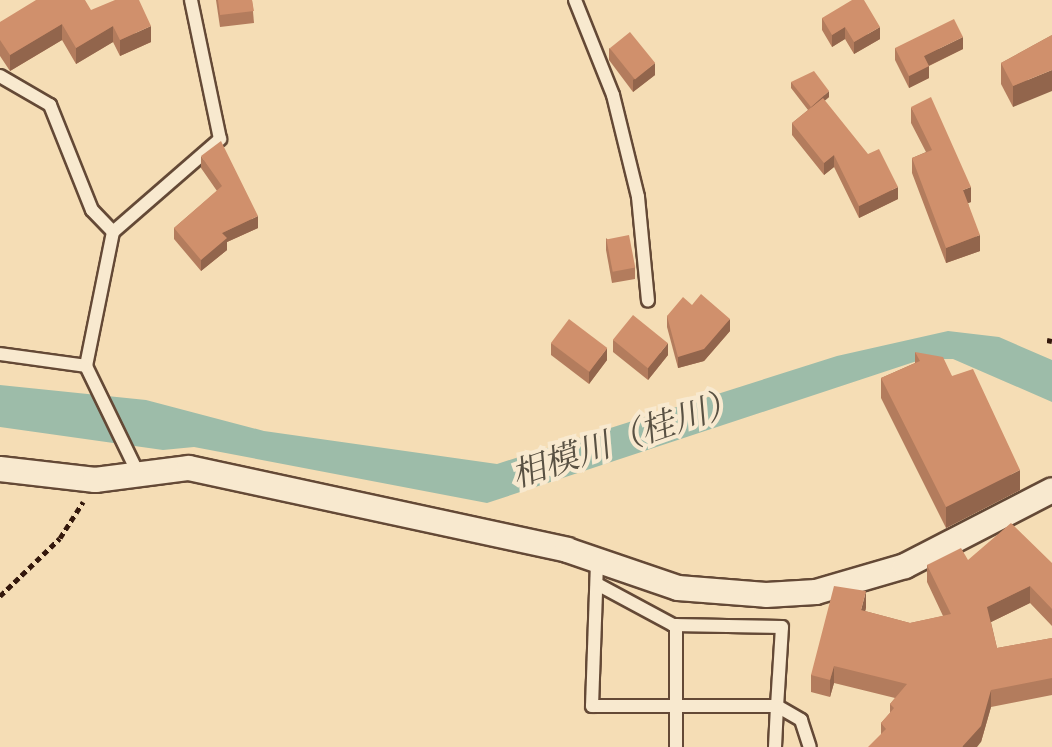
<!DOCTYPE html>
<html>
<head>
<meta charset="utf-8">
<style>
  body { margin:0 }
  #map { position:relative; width:1052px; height:747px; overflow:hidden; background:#f5ddb5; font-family:"EB Garamond","Noto Serif JP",serif }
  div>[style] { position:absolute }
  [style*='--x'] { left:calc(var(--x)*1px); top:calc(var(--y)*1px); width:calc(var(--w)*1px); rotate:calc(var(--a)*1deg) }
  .water>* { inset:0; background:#9dbca9 }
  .path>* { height:5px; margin-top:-2.5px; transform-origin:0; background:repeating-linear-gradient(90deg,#34180c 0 6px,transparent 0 10px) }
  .roads { filter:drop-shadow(2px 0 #644936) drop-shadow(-2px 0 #644936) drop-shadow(0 2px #644936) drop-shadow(0 -2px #644936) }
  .lane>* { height:12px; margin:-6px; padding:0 6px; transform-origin:6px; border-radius:6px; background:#f8e9cf }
  .street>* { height:24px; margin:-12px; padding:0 12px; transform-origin:12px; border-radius:12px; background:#f8e9cf }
  .wall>* { inset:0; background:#b37c5d }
  .shaded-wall>* { inset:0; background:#92654c }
  .building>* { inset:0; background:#d0906c; transform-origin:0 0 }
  span { translate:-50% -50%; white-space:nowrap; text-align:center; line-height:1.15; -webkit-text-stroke:8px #f8e9cf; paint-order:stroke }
  .water-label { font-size:34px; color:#595143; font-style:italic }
</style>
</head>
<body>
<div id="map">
  <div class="water">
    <i style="clip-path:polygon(948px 331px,999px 337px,1052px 360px,1052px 402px,953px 359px,923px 359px,487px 503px,194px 447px,163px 450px,0 427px,0 385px,146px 400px,264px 431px,497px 464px,837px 356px)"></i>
  </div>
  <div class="path">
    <i style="--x:1047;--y:340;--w:5;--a:11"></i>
    <i style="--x:0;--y:596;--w:83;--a:-44"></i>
    <i style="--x:60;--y:538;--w:43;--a:-57.4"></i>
  </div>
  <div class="roads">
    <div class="lane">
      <i style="--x:575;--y:0;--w:102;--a:68.2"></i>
      <i style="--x:613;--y:95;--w:105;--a:76.2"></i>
      <i style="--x:638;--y:197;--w:104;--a:84.5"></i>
      <i style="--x:0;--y:76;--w:58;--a:30.1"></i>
      <i style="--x:50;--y:105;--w:113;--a:68.2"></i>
      <i style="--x:92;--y:210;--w:30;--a:46"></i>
      <i style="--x:113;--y:232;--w:137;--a:101.4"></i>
      <i style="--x:86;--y:366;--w:121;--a:64.1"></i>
      <i style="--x:113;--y:232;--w:142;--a:-41"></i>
      <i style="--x:220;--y:139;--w:142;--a:-101.8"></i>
      <i style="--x:0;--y:354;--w:87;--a:7.9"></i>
      <i style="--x:597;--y:584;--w:86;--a:28.3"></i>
      <i style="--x:673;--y:625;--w:109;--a:1.1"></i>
      <i style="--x:782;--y:627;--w:79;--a:93.6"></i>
      <i style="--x:777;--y:706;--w:185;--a:180"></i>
      <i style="--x:592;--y:706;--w:146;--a:-88"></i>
      <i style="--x:676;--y:747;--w:122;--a:-90"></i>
      <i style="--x:775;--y:747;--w:41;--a:-87.2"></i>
      <i style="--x:777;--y:706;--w:28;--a:30"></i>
      <i style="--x:801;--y:720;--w:28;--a:72"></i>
    </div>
    <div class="street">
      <i style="--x:0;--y:469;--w:96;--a:6.6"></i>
      <i style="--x:95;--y:480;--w:95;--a:-7.3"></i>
      <i style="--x:189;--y:468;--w:387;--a:12.2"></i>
      <i style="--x:567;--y:550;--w:117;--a:18.9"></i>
      <i style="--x:678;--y:588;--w:88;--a:4.5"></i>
      <i style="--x:766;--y:595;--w:50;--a:-3.4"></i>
      <i style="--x:816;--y:592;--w:93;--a:-16.3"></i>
      <i style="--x:905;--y:566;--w:165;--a:-27.3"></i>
    </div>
  </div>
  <div class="wall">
    <i style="clip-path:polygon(216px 0,252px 0,254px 23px,220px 27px)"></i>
    <i style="clip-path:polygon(91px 10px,151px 42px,120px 56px,113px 42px,76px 64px,62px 40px,10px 71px,0 56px,0 22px)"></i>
    <i style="clip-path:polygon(822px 18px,880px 39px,854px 54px,845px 39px,832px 47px,822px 30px)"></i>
    <i style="clip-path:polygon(1052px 35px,1013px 107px,1001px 84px,1001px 63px)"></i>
    <i style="clip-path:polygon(609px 48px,655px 75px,633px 92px,609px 60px)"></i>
    <i style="clip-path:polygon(895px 48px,963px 49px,929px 66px,929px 78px,909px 88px,895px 60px)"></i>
    <i style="clip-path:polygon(791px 82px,829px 97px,824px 101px,898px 199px,859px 218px,834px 167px,824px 175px,792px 135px,792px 123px,808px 110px,791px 88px)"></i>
    <i style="clip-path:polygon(911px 107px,971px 202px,968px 203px,980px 251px,946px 263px,912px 173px,912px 158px,926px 152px,911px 123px)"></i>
    <i style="clip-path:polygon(201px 156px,258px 228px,227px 242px,227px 250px,201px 271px,174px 239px,174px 228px,217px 191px,201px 168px)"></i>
    <i style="clip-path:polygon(606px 238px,635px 267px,635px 279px,612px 283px,606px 250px)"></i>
    <i style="clip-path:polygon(692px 305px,730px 331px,704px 361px,678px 368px,667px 327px,667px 316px)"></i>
    <i style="clip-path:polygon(613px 340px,668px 355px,648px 380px,613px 352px)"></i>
    <i style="clip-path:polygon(551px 343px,607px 360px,589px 384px,551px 355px)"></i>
    <i style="clip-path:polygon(915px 352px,952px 376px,1020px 490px,946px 528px,881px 398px,881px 378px,915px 363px)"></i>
    <i style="clip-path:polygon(968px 560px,1052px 563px,1052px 626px,1030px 603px,991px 622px,997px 648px,1052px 638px,1052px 695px,991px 707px,981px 742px,881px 734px,881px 723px,890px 713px,890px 704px,895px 698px,834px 683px,830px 697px,811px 692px,811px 675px,866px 608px,865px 611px,910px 623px,943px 616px,927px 582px,927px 565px)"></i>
  </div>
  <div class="shaded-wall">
    <i style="clip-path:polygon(62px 24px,62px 40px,10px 71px,10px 55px)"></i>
    <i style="clip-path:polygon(113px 26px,113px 42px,76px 64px,76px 48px)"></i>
    <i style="clip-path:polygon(151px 26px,151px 42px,120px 56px,120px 40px)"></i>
    <i style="clip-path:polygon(845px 27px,845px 39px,832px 47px,832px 35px)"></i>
    <i style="clip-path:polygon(880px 27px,880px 39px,854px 54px,854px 42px)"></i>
    <i style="clip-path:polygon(963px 37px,963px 49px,924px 68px,924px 56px)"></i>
    <i style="clip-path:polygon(655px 63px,655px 75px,633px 92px,633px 80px)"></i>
    <i style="clip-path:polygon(929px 66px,929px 78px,909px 88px,909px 76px)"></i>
    <i style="clip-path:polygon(1052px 70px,1052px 91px,1013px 107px,1013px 86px)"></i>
    <i style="clip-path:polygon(829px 91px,829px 97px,811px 113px,811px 107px)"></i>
    <i style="clip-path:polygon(834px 155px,834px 167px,824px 175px,824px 163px)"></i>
    <i style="clip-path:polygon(898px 187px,898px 199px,859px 218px,859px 206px)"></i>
    <i style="clip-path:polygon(971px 187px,971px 202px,963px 205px,963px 190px)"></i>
    <i style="clip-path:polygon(258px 216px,258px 228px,227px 242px,227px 250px,201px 271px,201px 260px,222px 233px)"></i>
    <i style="clip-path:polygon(980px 235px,980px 251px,946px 263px,946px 248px)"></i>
    <i style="clip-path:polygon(730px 319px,730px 331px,704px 361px,678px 368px,678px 357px)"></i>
    <i style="clip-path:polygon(668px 343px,668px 355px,648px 380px,648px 368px)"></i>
    <i style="clip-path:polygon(607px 348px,607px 360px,589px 384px,589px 372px)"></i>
    <i style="clip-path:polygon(1020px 470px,1020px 490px,946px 528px,946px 507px)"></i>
    <i style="clip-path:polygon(1030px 586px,1030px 603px,987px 624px,987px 607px)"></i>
    <i style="clip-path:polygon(866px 591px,866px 608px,861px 627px,861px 610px)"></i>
    <i style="clip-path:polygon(834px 666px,834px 683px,830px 697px,830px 680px)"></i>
    <i style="clip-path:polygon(991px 690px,991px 707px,981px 742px,977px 747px,962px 747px)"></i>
  </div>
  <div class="building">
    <i style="clip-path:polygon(36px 0,85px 0,91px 10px,115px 0,139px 0,151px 26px,120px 40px,113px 26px,76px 48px,62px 24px,10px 55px,0 40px,0 22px)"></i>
    <i style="clip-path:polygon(218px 0,252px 0,254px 11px,220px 15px)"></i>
    <i style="clip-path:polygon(852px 0,864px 0,880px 27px,854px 42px,845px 27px,832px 35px,822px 18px)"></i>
    <i style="clip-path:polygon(954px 19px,963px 37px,924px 56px,929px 66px,909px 76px,895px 48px)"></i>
    <i style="left:630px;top:32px;width:40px;height:26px;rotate:51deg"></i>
    <i style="clip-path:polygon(1052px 35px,1052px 70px,1013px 86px,1001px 63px)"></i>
    <i style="clip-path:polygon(814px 71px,829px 91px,811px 107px,791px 82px)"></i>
    <i style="clip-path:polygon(931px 97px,971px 187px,963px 190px,980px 235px,946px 248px,912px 158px,932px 150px,911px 107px)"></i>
    <i style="clip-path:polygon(823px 98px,868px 154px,879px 149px,898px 187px,859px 206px,834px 155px,824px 163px,792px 123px)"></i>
    <i style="clip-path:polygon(221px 141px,258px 216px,222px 233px,227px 238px,201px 260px,174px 228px,222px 186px,201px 156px)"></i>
    <i style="left:629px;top:235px;width:33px;height:23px;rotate:79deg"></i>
    <i style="clip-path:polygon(701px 294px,730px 319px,704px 349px,678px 357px,667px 316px,683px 297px,692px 305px)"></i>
    <i style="left:633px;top:315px;width:45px;height:32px;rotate:39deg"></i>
    <i style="left:569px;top:319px;width:48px;height:30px;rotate:37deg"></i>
    <i style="clip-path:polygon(915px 352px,943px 357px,952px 376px,973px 369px,1020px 470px,946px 507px,881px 378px,920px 361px)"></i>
    <i style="clip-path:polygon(1011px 523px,1052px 563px,1052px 609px,1030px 586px,987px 607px,997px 648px,1052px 638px,1052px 678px,991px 690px,981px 726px,962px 747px,868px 747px,886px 729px,881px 723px,894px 708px,890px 704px,907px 684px,834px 666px,830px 680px,811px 675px,834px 586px,866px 591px,861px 610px,910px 623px,951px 614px,927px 565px,961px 548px,968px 560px)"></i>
  </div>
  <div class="water-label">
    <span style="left:625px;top:438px;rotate:-19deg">相模川（桂川）</span>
  </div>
</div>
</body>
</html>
